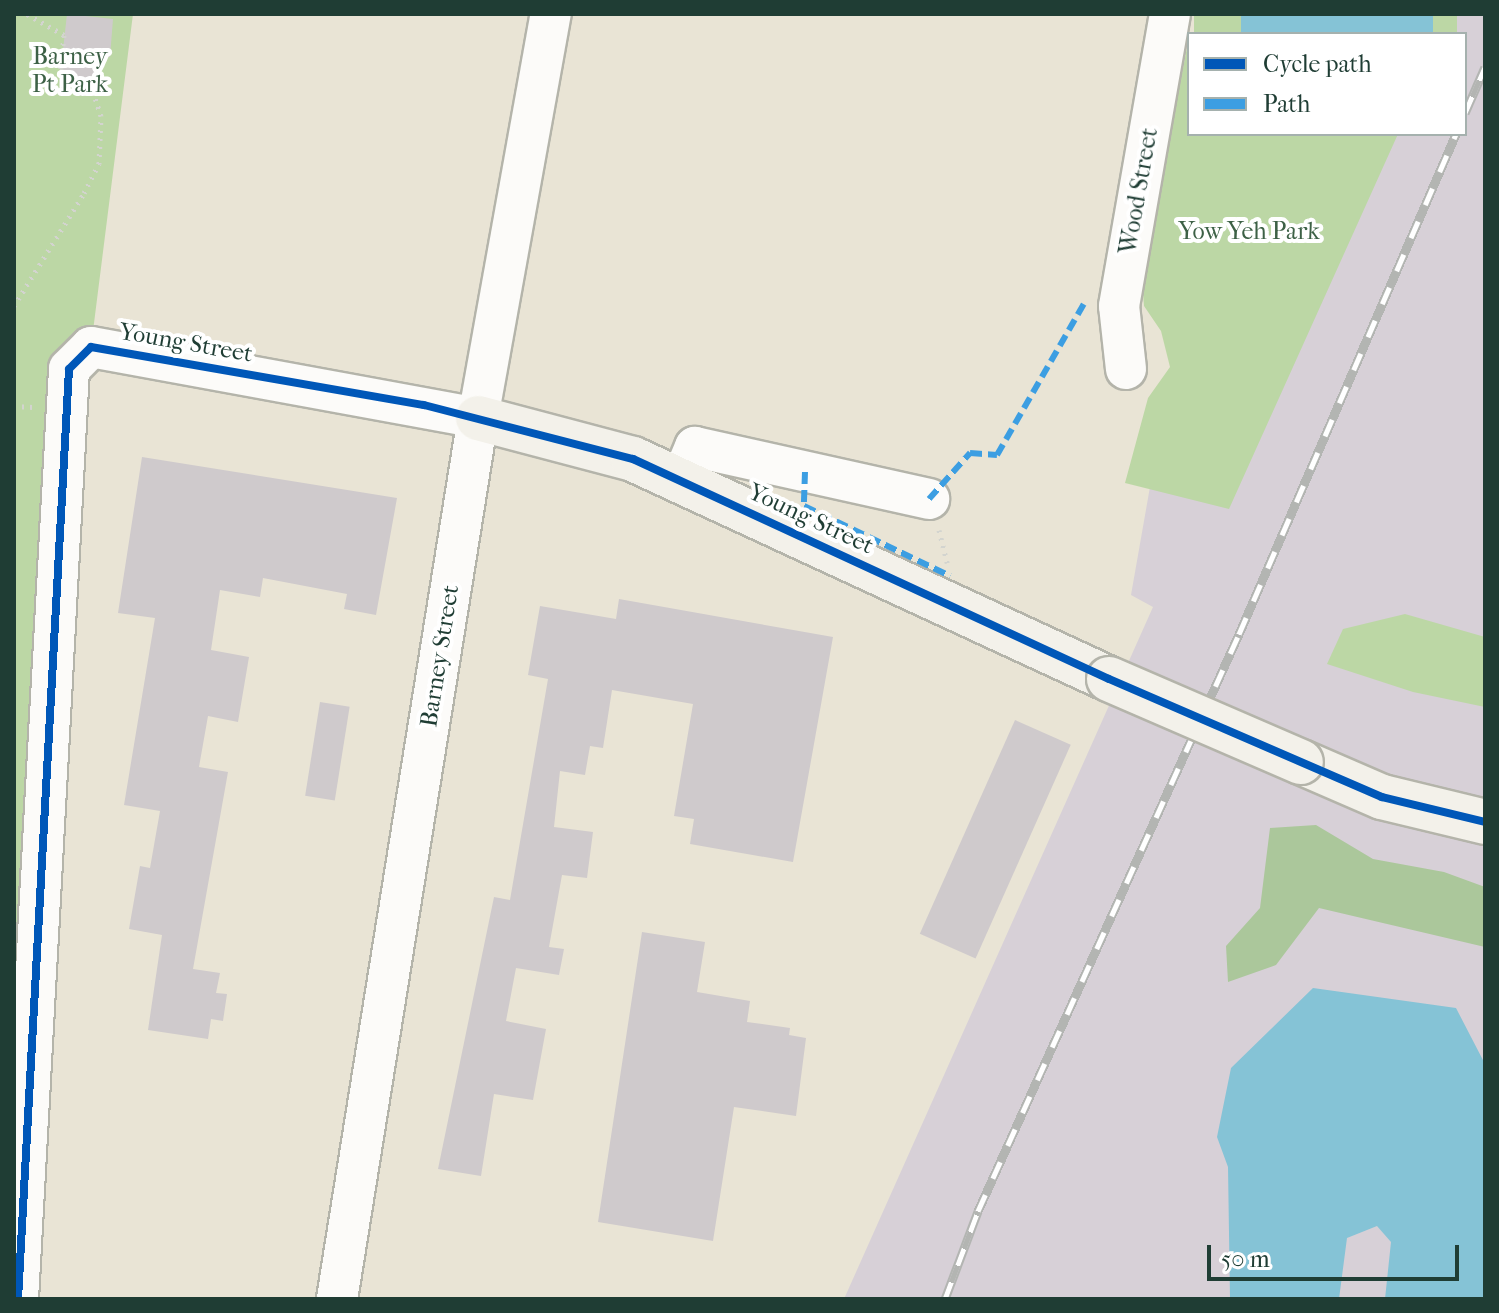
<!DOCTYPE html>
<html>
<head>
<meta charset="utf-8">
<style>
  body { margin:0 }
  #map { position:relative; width:1499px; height:1313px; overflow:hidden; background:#e9e4d5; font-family:"IM FELL French Canon",serif }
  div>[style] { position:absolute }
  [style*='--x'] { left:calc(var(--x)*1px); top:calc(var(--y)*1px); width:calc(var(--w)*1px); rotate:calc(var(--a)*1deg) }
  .industrial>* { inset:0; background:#d7d0d7 }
  .green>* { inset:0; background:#bcd7a5; transform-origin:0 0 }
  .forest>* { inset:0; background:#abc79b }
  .water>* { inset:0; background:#85c3d6; transform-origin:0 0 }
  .building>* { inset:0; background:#cfcacc; transform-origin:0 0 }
  .path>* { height:5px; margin-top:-2.5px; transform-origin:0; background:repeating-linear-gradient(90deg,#d3d4cf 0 2px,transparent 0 8px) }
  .roads { filter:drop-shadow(2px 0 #b4b4aa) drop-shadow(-2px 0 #b4b4aa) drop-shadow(0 2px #b4b4aa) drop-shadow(0 -2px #b4b4aa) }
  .street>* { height:40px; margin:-20px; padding:0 20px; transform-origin:20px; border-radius:20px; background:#fcfbf9 }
  .secondary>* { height:44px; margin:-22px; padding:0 22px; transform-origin:22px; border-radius:22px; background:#f3f1ea }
  .rail>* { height:9px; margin-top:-4.5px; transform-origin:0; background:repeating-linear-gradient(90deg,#fff 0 18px,#b3b5b2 0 36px); box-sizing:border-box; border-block:2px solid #b3b5b2 }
  .bridges { filter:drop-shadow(2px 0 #b4b4aa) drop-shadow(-2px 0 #b4b4aa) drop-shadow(0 2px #b4b4aa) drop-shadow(0 -2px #b4b4aa) }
  .secondary-bridge>* { height:44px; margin:-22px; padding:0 22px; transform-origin:22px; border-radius:22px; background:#f3f1ea }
  .quiet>* { height:6px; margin-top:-3px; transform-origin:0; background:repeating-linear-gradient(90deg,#3c9ee2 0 12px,transparent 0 18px) }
  .cycleway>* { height:8px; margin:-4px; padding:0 4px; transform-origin:4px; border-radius:4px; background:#0057b8 }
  span { translate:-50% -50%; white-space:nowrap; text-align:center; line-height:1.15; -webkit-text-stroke:8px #fff; paint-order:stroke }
  .park-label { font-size:24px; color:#3d6146 }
  .street-label { font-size:24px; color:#1f3d34 }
  .frame { position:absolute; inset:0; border:16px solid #1f3d34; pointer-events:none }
  .legend { position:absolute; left:1187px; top:32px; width:280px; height:104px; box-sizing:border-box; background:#fff; border:2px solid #a5b1ae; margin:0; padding:10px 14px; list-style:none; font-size:24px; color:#1f3d34 }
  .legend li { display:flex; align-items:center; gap:16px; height:40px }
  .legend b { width:40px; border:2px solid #a5b1ae }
  .scale { position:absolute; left:1207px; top:1245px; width:252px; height:36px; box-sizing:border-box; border:4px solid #1f3d34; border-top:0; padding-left:10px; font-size:24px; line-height:28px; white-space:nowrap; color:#1f3d34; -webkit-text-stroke:6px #fff; paint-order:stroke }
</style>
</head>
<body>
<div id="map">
  <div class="industrial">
    <i style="clip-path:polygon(1233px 14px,1485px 14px,1485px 1299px,844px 1299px,1153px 607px,1131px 595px,1212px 134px,1465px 134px,1465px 34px,1229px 34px)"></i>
  </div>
  <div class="green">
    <i style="clip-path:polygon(14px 14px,133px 14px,91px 347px,14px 1299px)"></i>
    <i style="left:1194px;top:14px;width:263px;height:20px"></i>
    <i style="clip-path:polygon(1189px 37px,1189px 134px,1398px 134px,1229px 509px,1125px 483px,1148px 398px,1170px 367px,1161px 331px,1144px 306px,1142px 280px)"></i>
    <i style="clip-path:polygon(1405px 614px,1485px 637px,1485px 707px,1413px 692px,1327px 664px,1343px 629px)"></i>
  </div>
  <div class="forest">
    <i style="clip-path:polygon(1316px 825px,1373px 859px,1444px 872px,1485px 887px,1485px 947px,1319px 908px,1276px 965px,1228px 982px,1226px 946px,1260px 908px,1270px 828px)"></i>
  </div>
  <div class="water">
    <i style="left:1241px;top:14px;width:192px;height:21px"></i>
    <i style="clip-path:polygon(1313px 988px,1456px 1008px,1485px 1064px,1485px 1299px,1385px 1299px,1391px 1242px,1377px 1226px,1347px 1238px,1339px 1299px,1230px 1299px,1228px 1167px,1217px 1137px,1231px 1068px)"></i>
  </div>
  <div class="building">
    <i style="clip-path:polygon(67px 14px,113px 19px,110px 57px,101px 56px,98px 82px,60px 77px)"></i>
    <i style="clip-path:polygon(142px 457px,397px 498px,376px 615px,344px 609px,347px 594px,263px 578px,260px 597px,220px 590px,211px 650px,249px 657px,238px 722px,208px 716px,199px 767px,228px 772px,193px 969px,220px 973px,216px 993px,227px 994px,223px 1021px,211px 1019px,208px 1039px,148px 1030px,162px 935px,129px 929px,140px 866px,150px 868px,160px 811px,124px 805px,155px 618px,118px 613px)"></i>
    <i style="clip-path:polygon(619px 599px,833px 637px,793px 862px,690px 844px,694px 819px,674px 816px,693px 704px,612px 690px,603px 748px,590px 746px,585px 775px,560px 771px,554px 827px,593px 832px,587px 878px,562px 875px,549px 947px,564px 949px,559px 975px,516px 968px,506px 1021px,546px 1029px,533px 1100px,494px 1094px,481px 1176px,438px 1169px,494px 897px,510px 900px,548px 679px,528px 675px,540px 606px,616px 619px)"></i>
    <i style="left:320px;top:702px;width:30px;height:95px;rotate:9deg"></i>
    <i style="left:1015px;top:720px;width:61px;height:234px;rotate:24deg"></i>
    <i style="clip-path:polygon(642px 932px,705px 942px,697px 992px,750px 1001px,747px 1022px,790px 1028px,789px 1035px,806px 1038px,796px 1116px,734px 1107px,713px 1241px,598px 1222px)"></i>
  </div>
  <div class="path">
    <i style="--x:14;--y:306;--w:133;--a:-58.2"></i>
    <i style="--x:84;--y:193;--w:33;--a:-63"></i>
    <i style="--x:99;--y:164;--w:48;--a:-87.6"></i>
    <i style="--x:101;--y:116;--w:38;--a:-108"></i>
    <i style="--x:89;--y:80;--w:29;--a:-174"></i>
    <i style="--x:60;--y:77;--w:42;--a:-84.6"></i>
    <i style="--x:64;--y:35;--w:43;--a:-150.4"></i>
    <i style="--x:14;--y:406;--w:19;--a:3"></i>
    <i style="--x:939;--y:530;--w:34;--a:76"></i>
  </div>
  <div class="roads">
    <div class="street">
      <i style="--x:1126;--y:369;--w:63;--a:-96.3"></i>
      <i style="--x:1119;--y:306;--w:296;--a:-80.1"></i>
      <i style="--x:681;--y:480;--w:36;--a:-67"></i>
      <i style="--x:695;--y:447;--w:240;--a:12.5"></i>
      <i style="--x:18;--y:1299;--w:931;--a:-86.86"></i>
      <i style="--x:69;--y:369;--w:31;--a:-45"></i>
      <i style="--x:91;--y:347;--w:393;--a:10.4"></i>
      <i style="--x:337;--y:1299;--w:892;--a:-80.91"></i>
      <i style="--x:478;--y:418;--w:411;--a:-79.8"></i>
    </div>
    <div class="secondary">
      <i style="--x:478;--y:418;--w:160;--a:14.8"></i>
      <i style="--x:633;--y:459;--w:524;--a:24.81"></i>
      <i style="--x:1301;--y:762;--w:88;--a:23.4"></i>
      <i style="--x:1382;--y:797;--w:106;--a:13.6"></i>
    </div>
  </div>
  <div class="rail">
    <i style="--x:1465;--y:113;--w:50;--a:-66.5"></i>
    <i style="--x:945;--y:1299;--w:94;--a:-69.4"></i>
    <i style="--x:978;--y:1211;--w:633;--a:-65.66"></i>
    <i style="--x:1239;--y:634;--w:545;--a:-66.54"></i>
  </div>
  <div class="bridges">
    <div class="secondary-bridge">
      <i style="--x:1109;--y:679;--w:209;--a:23.4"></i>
    </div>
  </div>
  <div class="quiet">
    <i style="--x:805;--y:472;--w:34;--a:92"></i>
    <i style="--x:804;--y:506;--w:162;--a:25.6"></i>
    <i style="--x:929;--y:499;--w:62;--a:-48.3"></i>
    <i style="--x:970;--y:453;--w:27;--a:4"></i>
    <i style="--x:997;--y:455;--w:179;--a:-60.1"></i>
  </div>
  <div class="cycleway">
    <i style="--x:18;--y:1299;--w:931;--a:-86.86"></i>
    <i style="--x:69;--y:369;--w:31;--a:-45"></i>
    <i style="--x:91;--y:347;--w:338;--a:9.9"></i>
    <i style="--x:424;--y:405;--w:216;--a:14.5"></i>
    <i style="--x:633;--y:459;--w:524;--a:24.81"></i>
    <i style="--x:1109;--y:679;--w:297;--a:23.4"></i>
    <i style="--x:1382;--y:797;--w:106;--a:13.6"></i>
  </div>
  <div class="park-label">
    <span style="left:70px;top:71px">Barney<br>Pt Park</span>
    <span style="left:1249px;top:232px">Yow Yeh Park</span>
  </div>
  <div class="street-label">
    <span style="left:1139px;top:191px;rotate:-80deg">Wood Street</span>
    <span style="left:186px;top:343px;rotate:10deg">Young Street</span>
    <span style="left:811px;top:519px;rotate:25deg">Young Street</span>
    <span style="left:440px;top:656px;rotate:-81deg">Barney Street</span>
  </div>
  <div class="frame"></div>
  <ul class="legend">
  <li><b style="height:10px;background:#0057b8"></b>Cycle path</li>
  <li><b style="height:10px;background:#3c9ee2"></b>Path</li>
  </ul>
  <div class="scale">50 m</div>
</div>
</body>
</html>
